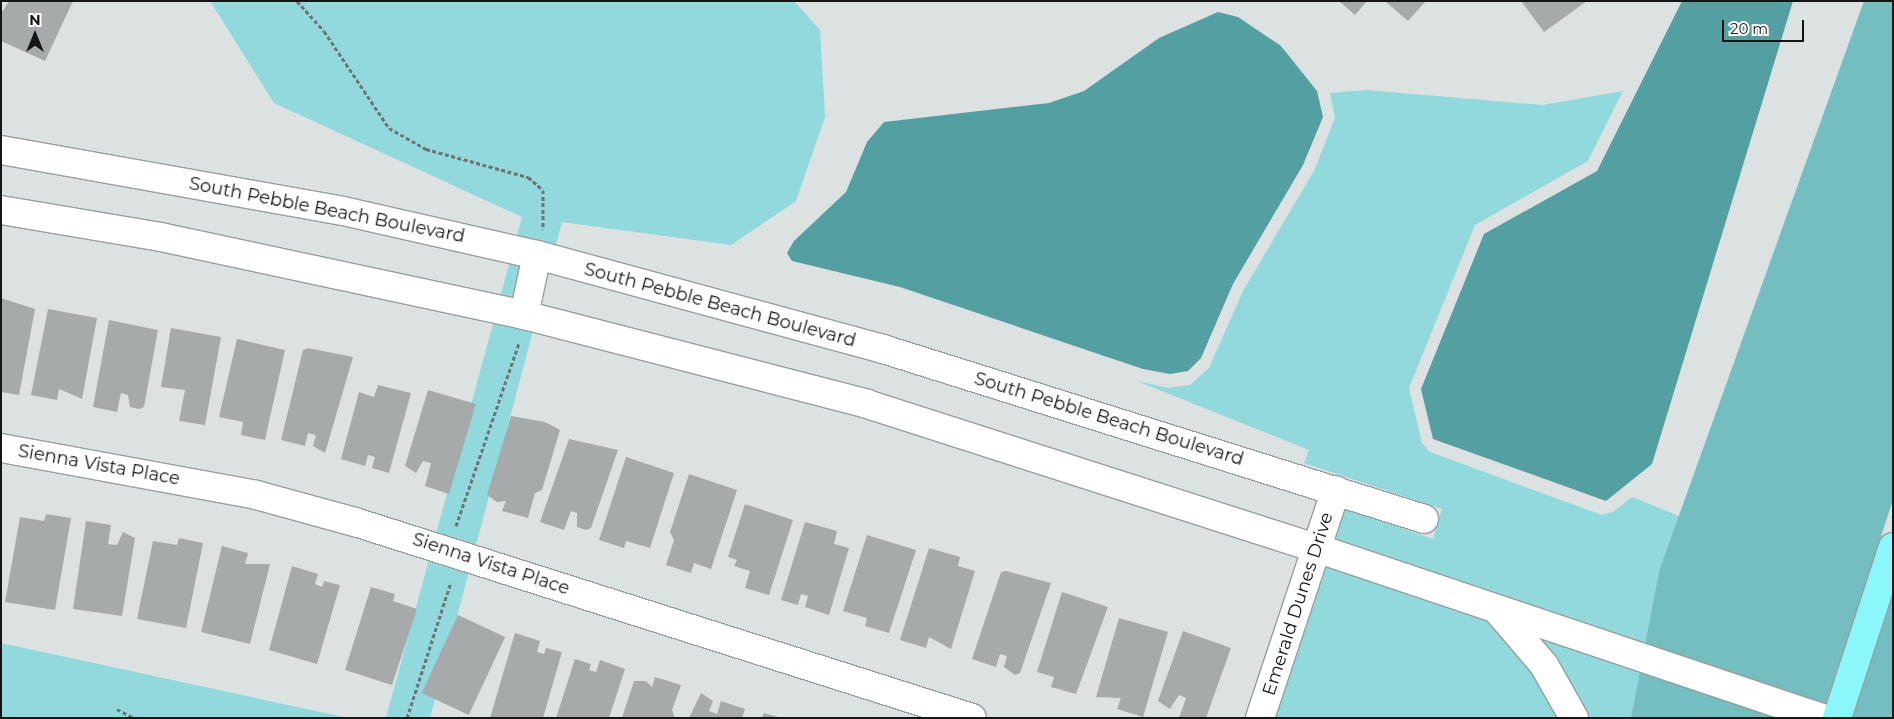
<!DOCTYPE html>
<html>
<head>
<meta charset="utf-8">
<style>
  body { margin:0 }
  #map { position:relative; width:1894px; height:719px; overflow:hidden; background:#dce1e1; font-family:Montserrat,sans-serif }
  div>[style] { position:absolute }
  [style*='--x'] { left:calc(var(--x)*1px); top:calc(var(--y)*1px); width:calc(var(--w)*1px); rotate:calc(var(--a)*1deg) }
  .green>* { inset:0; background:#91d9dc }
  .forest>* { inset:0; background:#74bec1 }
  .water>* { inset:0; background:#549fa2 }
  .building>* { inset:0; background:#a6aaaa; transform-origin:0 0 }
  .path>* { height:3px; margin-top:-1.5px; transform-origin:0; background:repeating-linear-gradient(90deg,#6f7373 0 4px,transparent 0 6.5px) }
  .roads { filter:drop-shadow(1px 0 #989d9d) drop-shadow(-1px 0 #989d9d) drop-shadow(0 1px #989d9d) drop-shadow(0 -1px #989d9d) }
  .minor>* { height:28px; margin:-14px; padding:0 14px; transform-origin:14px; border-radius:14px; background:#fff }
  .major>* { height:28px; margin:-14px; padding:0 14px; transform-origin:14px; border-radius:14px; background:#8cf7fb }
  span { translate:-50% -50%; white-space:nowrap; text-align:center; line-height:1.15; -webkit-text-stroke:4px #fff; paint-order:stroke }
  .street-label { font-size:18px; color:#141616 }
  .frame { position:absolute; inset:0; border:2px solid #141616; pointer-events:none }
  .north { position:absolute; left:10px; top:10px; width:50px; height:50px; -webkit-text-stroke:4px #fff; paint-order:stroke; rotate:0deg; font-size:14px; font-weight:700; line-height:20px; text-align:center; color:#141616 }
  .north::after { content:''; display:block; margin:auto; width:18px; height:22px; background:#141616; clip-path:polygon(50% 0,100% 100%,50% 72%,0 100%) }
  .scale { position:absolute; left:1722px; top:20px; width:82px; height:22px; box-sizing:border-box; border:2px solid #141616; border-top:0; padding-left:6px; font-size:15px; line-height:18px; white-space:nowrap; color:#141616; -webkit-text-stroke:4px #fff; paint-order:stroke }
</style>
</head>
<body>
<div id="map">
  <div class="green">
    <i style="clip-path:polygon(210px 1px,794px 1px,820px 30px,825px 117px,796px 201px,731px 245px,562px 222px,430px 718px,386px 718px,522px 217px,274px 103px)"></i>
    <i style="clip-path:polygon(1367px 90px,1542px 105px,1623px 91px,1588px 161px,1475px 225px,1409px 388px,1422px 443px,1430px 452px,1602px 515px,1613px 512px,1632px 497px,1679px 516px,1659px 571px,1631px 718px,1275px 718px,1345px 509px,1433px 539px,1442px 509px,1304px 463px,1309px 450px,1137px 381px,1168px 388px,1190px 385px,1209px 368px,1243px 291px,1314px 171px,1335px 118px,1330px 93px)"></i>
    <i style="clip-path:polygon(1px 643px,348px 718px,1px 718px)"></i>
  </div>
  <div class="forest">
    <i style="clip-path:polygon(1864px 1px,1893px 1px,1893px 500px,1821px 718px,1631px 718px,1659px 571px)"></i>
    <i style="clip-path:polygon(1893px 593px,1893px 718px,1852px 718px)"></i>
  </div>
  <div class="water">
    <i style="clip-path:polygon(1682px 1px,1793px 1px,1652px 464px,1606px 501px,1433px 439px,1421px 389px,1484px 234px,1597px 171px)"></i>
    <i style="clip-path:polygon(1218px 12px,1238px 17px,1281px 46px,1317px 91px,1323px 117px,1303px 165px,1233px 284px,1201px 358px,1188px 371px,1170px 374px,1143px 369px,900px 287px,792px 261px,787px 253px,794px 241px,846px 192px,867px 142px,884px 122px,1049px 103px,1084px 91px,1159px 38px)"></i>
  </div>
  <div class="building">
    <i style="clip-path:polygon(9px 1px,73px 1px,45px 61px,1px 41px,1px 14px)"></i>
    <i style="clip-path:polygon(1339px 1px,1367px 1px,1355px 15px)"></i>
    <i style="clip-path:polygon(1385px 1px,1426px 1px,1408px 21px)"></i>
    <i style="clip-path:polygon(1521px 1px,1587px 1px,1544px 32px)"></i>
    <i style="clip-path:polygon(1px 298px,35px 309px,19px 395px,1px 392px)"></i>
    <i style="clip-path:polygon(48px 309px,97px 318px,82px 399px,59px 389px,57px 400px,31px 395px)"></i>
    <i style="clip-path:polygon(109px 320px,158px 330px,144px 407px,139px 409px,130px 407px,128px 395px,121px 393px,117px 412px,93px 407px)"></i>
    <i style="clip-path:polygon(171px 328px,221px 337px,205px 425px,179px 421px,185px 390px,161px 387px)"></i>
    <i style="clip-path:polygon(237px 339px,285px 350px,265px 440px,241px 435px,243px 422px,219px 417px)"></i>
    <i style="clip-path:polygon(308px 348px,353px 357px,325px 453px,313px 446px,316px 435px,308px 433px,305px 446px,281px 440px,303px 350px)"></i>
    <i style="clip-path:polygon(378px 385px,411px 393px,389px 473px,372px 468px,375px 457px,368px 455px,365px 466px,341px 459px,359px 392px,374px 397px)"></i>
    <i style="clip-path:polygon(428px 390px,476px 404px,449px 494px,425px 486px,431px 463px,423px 461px,416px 473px,405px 466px)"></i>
    <i style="clip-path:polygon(511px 416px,545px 422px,560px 430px,542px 490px,535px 493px,528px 518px,502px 511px,506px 501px,497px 502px,487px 495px)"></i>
    <i style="clip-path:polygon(569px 439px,618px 450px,591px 528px,586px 530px,577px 527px,577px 513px,571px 511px,564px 530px,540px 522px)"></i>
    <i style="clip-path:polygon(626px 457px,674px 473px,650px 548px,626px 541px,624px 548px,599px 540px)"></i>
    <i style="clip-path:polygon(689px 474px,737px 490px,711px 569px,694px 563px,691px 573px,666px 565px,674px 540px,670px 532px)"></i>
    <i style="clip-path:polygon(745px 504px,793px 520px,769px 595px,745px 588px,750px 571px,734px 566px,737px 560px,728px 557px)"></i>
    <i style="clip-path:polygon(46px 514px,71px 518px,55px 610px,5px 602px,20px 517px,44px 521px)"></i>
    <i style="clip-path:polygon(86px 521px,111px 525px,108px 544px,117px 545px,123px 532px,135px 538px,122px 616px,73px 609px)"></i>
    <i style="clip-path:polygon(805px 522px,837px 531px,834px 544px,849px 548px,829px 615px,805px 607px,808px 596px,801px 594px,798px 605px,781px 600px)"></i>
    <i style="clip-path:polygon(867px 535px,916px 550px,889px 633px,865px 626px,867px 618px,843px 611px)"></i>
    <i style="clip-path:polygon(179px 538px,203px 543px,186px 628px,137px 619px,153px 541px,177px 545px)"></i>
    <i style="clip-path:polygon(222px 546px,248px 553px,245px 564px,270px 564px,250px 644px,201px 632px)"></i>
    <i style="clip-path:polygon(929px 548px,960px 557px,958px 566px,975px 571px,951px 649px,929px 637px,926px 648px,900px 640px)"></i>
    <i style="clip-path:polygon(292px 566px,318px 574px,315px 584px,322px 587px,324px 581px,340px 585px,317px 664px,269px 650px)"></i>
    <i style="clip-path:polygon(1006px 571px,1051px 583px,1020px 673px,1015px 675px,1004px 667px,1007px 656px,1000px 654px,996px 667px,972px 659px,1001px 572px)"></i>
    <i style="clip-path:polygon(371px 587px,395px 594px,393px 601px,417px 609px,392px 685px,345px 670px)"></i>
    <i style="clip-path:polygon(1062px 592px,1108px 607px,1076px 694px,1051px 687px,1054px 677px,1037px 672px)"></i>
    <i style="left:458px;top:615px;width:52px;height:86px;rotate:25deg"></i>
    <i style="clip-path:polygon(1119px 618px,1168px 632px,1143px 717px,1117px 709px,1121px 698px,1096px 697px)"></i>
    <i style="clip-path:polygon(1183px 631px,1231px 648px,1206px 718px,1179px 718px,1186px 698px,1179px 695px,1170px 709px,1158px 701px)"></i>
    <i style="clip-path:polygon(515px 633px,540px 641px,537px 652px,544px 654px,546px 648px,562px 652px,543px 718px,490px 718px)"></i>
    <i style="clip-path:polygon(575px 659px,591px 664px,589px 670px,596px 672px,600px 660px,625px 669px,609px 718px,556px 718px)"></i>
    <i style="clip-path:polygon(655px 677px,681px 685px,672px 710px,675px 718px,622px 718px,634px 681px,646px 681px,652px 687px)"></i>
    <i style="clip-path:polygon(701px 693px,713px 701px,709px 711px,717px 714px,721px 701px,745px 709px,742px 718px,689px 718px)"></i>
    <i style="clip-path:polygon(764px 713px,778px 717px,778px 718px,762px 718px)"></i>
  </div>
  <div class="path">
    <i style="--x:297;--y:1;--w:40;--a:48"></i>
    <i style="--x:324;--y:31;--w:117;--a:56.2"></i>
    <i style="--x:389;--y:128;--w:43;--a:29.6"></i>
    <i style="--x:426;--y:149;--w:106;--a:15.4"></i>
    <i style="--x:528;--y:177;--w:20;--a:41"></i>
    <i style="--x:543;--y:190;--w:39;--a:90"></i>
    <i style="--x:456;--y:526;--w:194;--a:-71"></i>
    <i style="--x:117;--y:709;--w:19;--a:28"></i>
    <i style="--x:407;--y:718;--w:143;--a:-72.1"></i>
  </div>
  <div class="roads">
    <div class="minor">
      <i style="--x:1;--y:150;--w:347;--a:10.1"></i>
      <i style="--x:343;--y:211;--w:199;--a:12.8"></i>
      <i style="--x:537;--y:255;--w:359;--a:15.2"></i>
      <i style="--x:883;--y:349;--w:567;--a:17.44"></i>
      <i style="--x:1;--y:210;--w:162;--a:9.6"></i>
      <i style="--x:161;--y:237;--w:371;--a:12.1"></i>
      <i style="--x:524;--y:315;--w:354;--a:14.5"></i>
      <i style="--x:867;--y:404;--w:472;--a:17.8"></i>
      <i style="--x:1316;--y:548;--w:534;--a:18.57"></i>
      <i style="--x:524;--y:315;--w:61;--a:-77.8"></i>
      <i style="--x:1;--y:448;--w:259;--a:10.4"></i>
      <i style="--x:256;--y:495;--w:103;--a:15.3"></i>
      <i style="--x:355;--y:522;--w:647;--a:17.62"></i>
      <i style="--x:1497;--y:610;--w:72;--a:49.5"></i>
      <i style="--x:1544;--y:665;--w:61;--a:60.5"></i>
      <i style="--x:1260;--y:718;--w:240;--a:-71.6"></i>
    </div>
    <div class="major">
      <i style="--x:1837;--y:718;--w:180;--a:-71.9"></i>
    </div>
  </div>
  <div class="street-label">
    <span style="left:327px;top:210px;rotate:11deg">South Pebble Beach Boulevard</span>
    <span style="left:720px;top:305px;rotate:15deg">South Pebble Beach Boulevard</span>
    <span style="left:1109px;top:419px;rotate:17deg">South Pebble Beach Boulevard</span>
    <span style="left:99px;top:465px;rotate:10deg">Sienna Vista Place</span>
    <span style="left:491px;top:564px;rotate:18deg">Sienna Vista Place</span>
    <span style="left:1298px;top:604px;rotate:-72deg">Emerald Dunes Drive</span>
  </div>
  <div class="frame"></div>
  <div class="north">N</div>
  <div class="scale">20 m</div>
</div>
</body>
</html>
